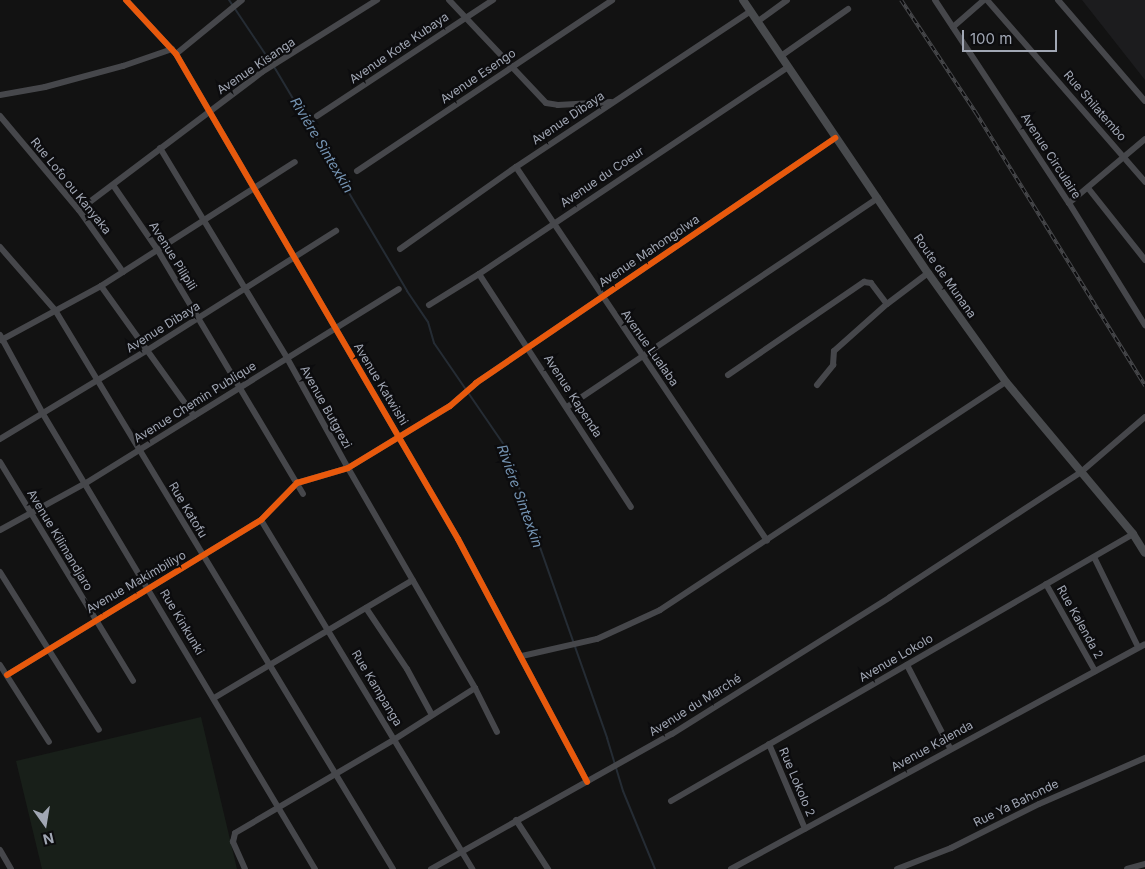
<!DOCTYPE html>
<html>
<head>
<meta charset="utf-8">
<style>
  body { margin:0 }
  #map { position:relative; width:1145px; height:869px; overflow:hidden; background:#121212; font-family:Inter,sans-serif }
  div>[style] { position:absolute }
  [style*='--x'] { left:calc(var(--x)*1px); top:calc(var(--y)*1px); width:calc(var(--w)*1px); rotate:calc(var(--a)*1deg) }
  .built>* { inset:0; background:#1c1c1e }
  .green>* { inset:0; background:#181f19 }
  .stream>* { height:2px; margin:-1px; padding:0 1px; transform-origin:1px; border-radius:1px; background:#252c34 }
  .minor>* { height:6px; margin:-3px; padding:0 3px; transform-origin:3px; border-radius:3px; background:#46474b }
  .major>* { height:8px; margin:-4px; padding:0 4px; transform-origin:4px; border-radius:4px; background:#484a4d }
  .rail>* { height:4px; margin-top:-2px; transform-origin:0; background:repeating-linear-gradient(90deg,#0c0c0e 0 5.5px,#46474a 0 11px); box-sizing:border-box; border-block:1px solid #46474a }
  .cycleway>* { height:6px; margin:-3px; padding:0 3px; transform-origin:3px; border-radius:3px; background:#e8590c }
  span { translate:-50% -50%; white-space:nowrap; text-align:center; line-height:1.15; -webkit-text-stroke:4.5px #0c0c0e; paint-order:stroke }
  .street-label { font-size:12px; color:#a1a7b4 }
  .water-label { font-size:14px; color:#7594b3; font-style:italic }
  .north { position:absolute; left:20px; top:799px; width:50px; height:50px; -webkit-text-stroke:4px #0c0c0e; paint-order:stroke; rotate:167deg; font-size:14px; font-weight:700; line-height:20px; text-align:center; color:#a1a7b4 }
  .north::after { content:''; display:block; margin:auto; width:18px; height:22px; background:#a1a7b4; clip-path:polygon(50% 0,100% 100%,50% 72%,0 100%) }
  .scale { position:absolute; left:962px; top:30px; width:95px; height:22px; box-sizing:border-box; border:2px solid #a1a7b4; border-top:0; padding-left:6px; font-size:15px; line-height:18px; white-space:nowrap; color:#a1a7b4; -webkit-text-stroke:4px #0c0c0e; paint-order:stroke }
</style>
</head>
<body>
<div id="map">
  <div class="built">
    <i style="clip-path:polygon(1082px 0,1145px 0,1145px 80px)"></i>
  </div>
  <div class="green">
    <i style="clip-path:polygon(201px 717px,237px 869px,42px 869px,16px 761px)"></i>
  </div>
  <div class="stream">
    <i style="--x:229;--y:0;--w:84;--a:56.1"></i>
    <i style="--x:276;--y:70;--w:257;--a:59.3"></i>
    <i style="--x:407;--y:291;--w:37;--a:56"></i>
    <i style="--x:428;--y:322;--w:22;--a:74"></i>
    <i style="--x:434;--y:343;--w:124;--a:55.5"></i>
    <i style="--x:504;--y:445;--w:311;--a:70.6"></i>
    <i style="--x:607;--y:738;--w:55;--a:73.2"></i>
    <i style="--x:623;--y:791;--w:84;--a:67.7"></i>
  </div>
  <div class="minor">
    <i style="--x:126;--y:0;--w:74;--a:47.2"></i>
    <i style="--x:176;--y:54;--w:561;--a:59.82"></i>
    <i style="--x:458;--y:539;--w:275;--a:62"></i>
    <i style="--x:449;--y:0;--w:141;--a:46.7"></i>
    <i style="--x:546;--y:103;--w:12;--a:9"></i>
    <i style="--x:558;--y:105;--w:53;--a:-3.2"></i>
    <i style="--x:935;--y:0;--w:243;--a:56.6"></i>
    <i style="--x:1069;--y:203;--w:144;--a:58.1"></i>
    <i style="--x:987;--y:0;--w:241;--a:49"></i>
    <i style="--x:1058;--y:0;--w:133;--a:49.3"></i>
    <i style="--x:757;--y:22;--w:37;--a:-36"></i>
    <i style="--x:953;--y:27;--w:41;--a:-41.1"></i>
    <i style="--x:176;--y:54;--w:85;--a:-39.3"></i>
    <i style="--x:781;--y:56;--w:82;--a:-35"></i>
    <i style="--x:0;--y:95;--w:46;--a:-10.1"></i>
    <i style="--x:45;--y:87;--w:81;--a:-15.1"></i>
    <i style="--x:123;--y:66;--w:52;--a:-19.1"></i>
    <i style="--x:0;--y:116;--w:123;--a:50"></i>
    <i style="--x:79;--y:210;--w:76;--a:54.6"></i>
    <i style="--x:317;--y:116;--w:211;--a:-33.4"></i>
    <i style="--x:160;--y:148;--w:245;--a:58.8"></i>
    <i style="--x:287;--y:358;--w:126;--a:61"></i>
    <i style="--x:348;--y:468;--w:254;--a:60"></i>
    <i style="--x:475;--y:688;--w:49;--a:63.4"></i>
    <i style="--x:516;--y:167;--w:450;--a:56.1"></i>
    <i style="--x:357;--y:171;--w:307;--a:-33.8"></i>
    <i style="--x:113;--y:185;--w:78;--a:55.5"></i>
    <i style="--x:157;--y:249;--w:285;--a:59.2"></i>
    <i style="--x:1088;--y:188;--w:92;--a:51.6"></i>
    <i style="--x:1069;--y:203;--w:99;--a:-40.1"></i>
    <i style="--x:79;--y:210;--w:229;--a:-37"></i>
    <i style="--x:262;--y:72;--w:136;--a:-32.1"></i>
    <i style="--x:0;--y:247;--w:84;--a:48.9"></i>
    <i style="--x:55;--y:310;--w:653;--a:58.84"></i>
    <i style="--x:400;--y:249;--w:142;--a:-35.3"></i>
    <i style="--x:516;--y:167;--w:282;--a:-33.6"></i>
    <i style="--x:479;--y:274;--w:278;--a:56.9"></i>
    <i style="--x:101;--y:286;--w:160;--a:54.4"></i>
    <i style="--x:429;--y:305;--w:59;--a:-31.8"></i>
    <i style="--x:479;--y:274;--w:372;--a:-33.8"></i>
    <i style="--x:0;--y:335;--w:90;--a:61.4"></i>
    <i style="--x:43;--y:414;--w:530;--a:59.13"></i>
    <i style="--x:1;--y:340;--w:114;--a:-28.4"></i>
    <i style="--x:101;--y:286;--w:230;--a:-32.6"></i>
    <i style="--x:728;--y:375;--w:165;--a:-34.4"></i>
    <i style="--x:864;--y:282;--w:7;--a:8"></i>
    <i style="--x:871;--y:283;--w:26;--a:53"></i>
    <i style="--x:817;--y:385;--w:26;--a:-51"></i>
    <i style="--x:833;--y:365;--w:14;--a:-86"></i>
    <i style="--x:834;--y:351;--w:71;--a:-41.6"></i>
    <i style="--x:887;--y:304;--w:51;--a:-37.1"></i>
    <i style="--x:567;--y:407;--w:375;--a:-33.9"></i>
    <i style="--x:0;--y:439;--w:170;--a:-31.1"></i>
    <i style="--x:146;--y:351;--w:225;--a:-32.3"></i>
    <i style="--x:0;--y:462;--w:256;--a:58.7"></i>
    <i style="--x:261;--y:520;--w:408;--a:58.8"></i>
    <i style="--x:0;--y:530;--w:98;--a:-28.7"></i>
    <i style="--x:86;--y:483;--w:368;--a:-31.8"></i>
    <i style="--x:1094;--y:557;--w:100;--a:63.9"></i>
    <i style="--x:0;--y:572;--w:186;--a:57.9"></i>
    <i style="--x:1046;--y:584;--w:100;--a:60.6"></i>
    <i style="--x:366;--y:608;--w:73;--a:56.1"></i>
    <i style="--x:407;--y:669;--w:52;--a:61.5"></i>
    <i style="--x:522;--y:656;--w:77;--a:-12.8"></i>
    <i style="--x:597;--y:639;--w:69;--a:-24.7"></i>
    <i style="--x:660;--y:610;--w:414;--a:-33.4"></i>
    <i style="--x:0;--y:665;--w:91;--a:57.5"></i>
    <i style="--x:907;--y:665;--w:93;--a:62.6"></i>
    <i style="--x:7;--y:675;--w:298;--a:-31.4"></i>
    <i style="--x:261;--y:520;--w:52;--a:-45.8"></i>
    <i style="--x:297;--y:483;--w:53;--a:-16.4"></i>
    <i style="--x:348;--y:468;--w:119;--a:-31.3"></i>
    <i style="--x:450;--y:406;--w:35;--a:-41"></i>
    <i style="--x:476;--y:383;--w:435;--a:-34.3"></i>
    <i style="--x:214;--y:698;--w:231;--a:-30.7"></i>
    <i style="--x:769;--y:744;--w:92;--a:67"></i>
    <i style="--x:671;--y:801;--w:534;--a:-30.02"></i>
    <i style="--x:516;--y:820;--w:59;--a:56.9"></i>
    <i style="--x:0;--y:850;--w:22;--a:60"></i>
    <i style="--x:245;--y:869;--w:30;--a:-114"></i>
    <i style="--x:233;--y:842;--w:9;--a:-77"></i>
    <i style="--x:235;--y:833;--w:186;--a:-30.4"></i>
    <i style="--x:395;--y:739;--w:95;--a:-32.5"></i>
    <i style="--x:431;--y:869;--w:276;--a:-29.3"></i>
    <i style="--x:672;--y:734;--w:257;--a:-32.1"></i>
    <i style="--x:890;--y:597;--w:228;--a:-33.2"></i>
    <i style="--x:1081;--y:472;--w:84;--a:-40.7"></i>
    <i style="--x:731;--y:869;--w:471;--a:-28.5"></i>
    <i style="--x:897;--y:869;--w:58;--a:-21.3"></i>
    <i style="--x:951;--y:848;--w:98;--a:-26.6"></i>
    <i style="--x:1039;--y:804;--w:116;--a:-23.5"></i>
    <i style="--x:1127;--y:869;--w:19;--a:-16"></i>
  </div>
  <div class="major">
    <i style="--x:743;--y:0;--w:330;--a:55.9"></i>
    <i style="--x:928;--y:273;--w:134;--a:54.4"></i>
    <i style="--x:1006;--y:382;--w:198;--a:50.1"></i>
    <i style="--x:1133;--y:534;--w:22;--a:58"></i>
  </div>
  <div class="rail">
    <i style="--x:901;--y:0;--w:136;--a:56.4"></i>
    <i style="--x:976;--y:113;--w:321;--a:58.2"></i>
  </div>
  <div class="cycleway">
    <i style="--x:126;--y:0;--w:74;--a:47.2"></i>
    <i style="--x:176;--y:54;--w:561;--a:59.82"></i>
    <i style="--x:458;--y:539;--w:275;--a:62"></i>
    <i style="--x:7;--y:675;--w:298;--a:-31.4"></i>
    <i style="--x:261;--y:520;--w:52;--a:-45.8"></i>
    <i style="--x:297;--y:483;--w:53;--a:-16.4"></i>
    <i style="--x:348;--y:468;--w:119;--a:-31.3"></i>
    <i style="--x:450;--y:406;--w:35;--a:-41"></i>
    <i style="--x:476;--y:383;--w:435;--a:-34.3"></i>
  </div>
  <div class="street-label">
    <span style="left:399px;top:48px;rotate:-34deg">Avenue Kote Kubaya</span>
    <span style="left:256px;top:66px;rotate:-34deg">Avenue Kisanga</span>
    <span style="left:478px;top:76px;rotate:-34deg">Avenue Esengo</span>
    <span style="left:1095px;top:106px;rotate:49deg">Rue Shilatembo</span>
    <span style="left:568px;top:118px;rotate:-34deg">Avenue Dibaya</span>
    <span style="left:1051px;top:156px;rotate:57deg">Avenue Circulaire</span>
    <span style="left:602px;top:177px;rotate:-34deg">Avenue du Coeur</span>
    <span style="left:71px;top:186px;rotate:51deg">Rue Lofo ou Kanyaka</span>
    <span style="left:649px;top:251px;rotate:-34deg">Avenue Mahongolwa</span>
    <span style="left:173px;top:256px;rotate:58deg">Avenue Pilipili</span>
    <span style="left:945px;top:276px;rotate:55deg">Route de Munana</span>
    <span style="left:163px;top:327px;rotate:-32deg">Avenue Dibaya</span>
    <span style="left:650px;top:348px;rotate:55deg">Avenue Lualaba</span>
    <span style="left:381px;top:384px;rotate:59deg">Avenue Katwishi</span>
    <span style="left:573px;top:396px;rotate:57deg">Avenue Kapenda</span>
    <span style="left:195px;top:402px;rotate:-32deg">Avenue Chemin Publique</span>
    <span style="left:326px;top:407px;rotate:61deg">Avenue Butgrezi</span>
    <span style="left:188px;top:510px;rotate:59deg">Rue Katofu</span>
    <span style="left:60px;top:540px;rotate:59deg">Avenue Kilimandjaro</span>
    <span style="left:136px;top:582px;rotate:-30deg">Avenue Makimbiliyo</span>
    <span style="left:182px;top:622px;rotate:59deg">Rue Kinkunki</span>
    <span style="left:1080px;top:622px;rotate:61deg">Rue Kalenda 2</span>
    <span style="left:896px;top:658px;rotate:-30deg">Avenue Lokolo</span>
    <span style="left:377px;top:688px;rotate:59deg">Rue Kampanga</span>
    <span style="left:695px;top:705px;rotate:-32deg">Avenue du Marché</span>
    <span style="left:932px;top:746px;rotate:-29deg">Avenue Kalenda</span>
    <span style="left:797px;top:782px;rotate:67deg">Rue Lokolo 2</span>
    <span style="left:1016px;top:803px;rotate:-26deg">Rue Ya Bahonde</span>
  </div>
  <div class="water-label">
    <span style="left:322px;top:145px;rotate:59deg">Riviére Sintexkin</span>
    <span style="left:520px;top:496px;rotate:70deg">Riviére Sintexkin</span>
  </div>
  <div class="north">N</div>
  <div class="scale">100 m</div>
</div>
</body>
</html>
